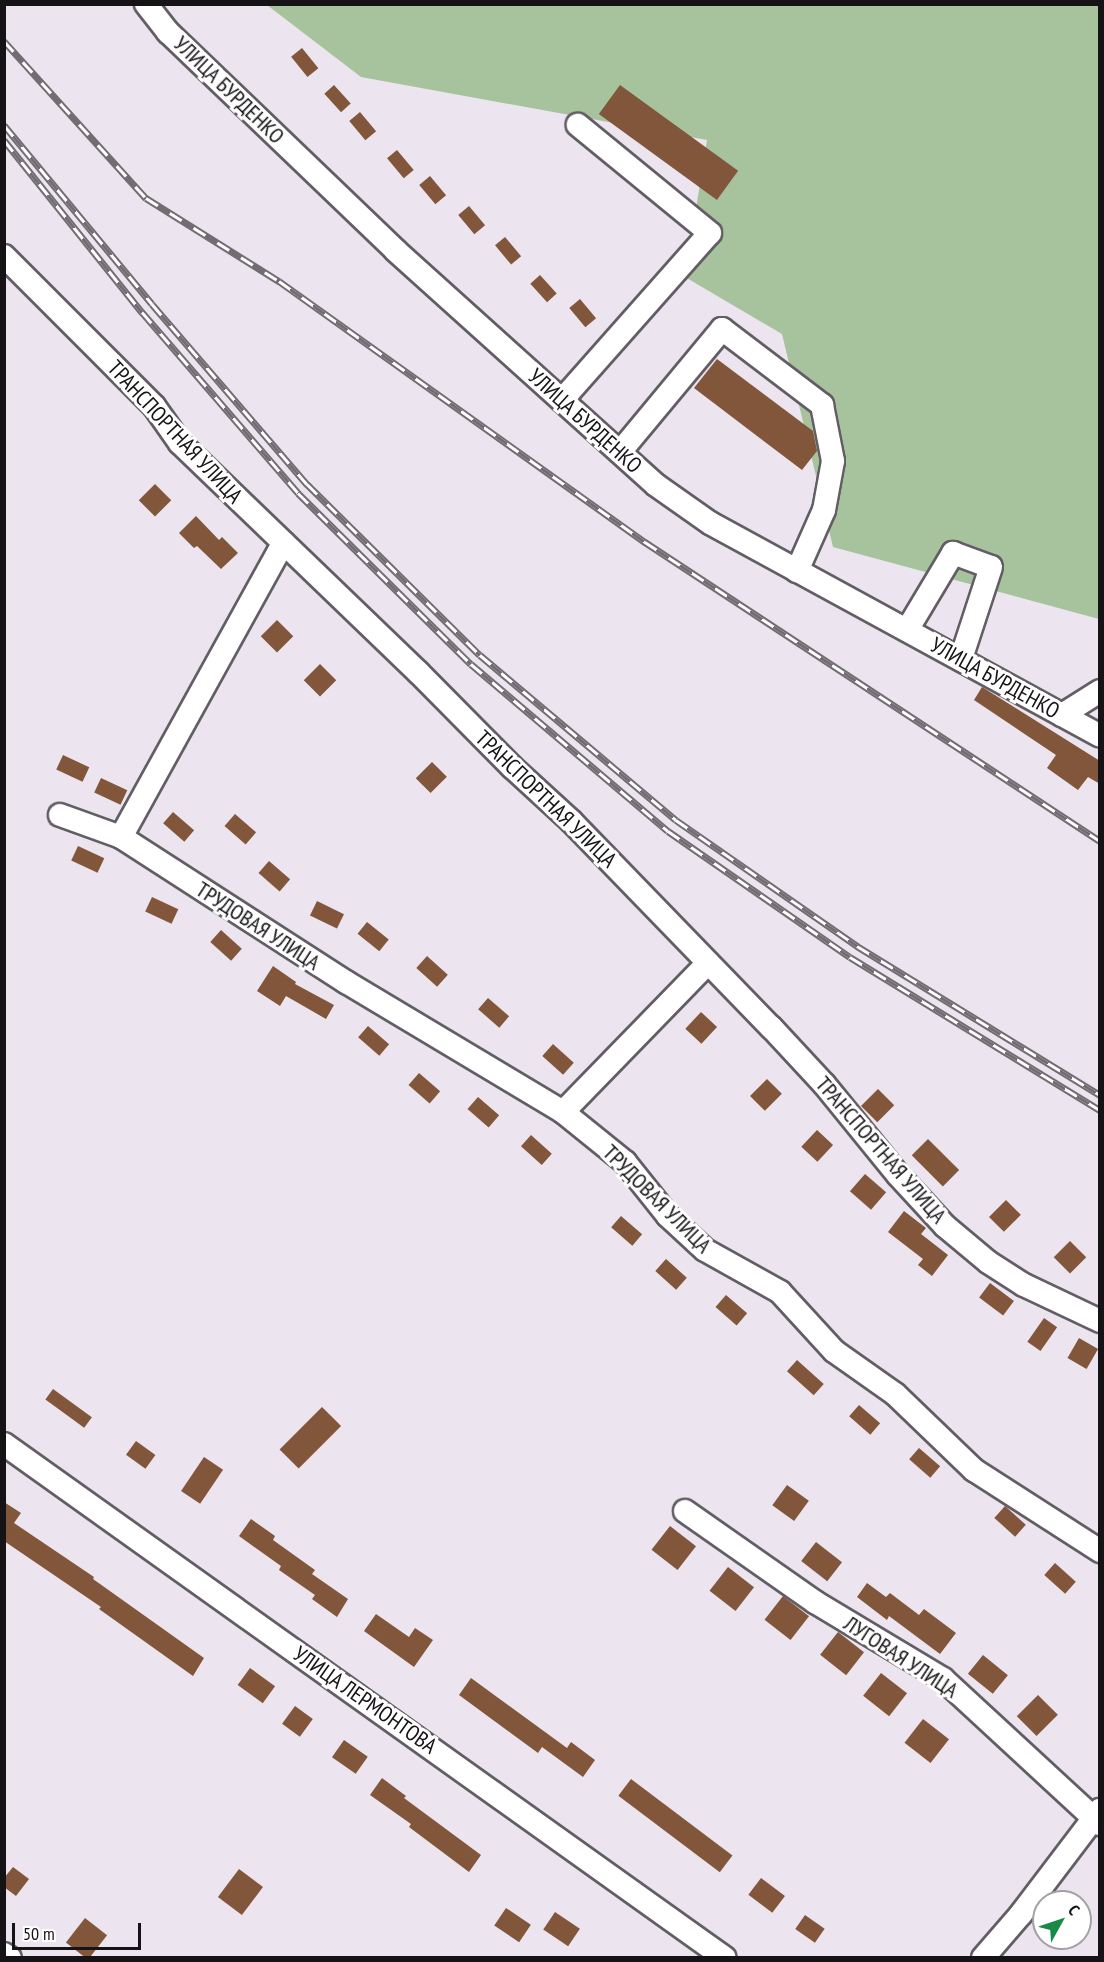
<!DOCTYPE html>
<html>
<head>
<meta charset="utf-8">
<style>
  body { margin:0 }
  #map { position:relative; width:1104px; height:1962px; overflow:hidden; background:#ece4ee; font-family:"PT Sans Narrow",sans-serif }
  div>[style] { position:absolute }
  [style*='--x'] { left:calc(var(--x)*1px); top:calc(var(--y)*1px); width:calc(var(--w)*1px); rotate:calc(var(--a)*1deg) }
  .green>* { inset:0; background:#a7c39d }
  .building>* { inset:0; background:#81563a; transform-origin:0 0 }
  .roads { filter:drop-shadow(2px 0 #635d65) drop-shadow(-2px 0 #635d65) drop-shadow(0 2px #635d65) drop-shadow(0 -2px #635d65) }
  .minor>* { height:22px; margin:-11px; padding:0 11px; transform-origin:11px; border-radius:11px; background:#fff }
  .rail>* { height:7px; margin-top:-3.5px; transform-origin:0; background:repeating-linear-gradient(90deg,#fff 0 14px,#726d73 0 28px); box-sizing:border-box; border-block:2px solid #726d73 }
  span { translate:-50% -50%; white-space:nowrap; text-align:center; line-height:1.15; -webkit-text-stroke:6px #fff; paint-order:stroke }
  .street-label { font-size:22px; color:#161316 }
  .frame { position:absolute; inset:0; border:6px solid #161316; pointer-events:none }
  .north { position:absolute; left:1032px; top:1890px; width:60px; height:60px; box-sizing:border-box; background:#fff; border:2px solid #a2a1a2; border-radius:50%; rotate:50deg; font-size:16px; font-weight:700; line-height:24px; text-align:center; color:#161316 }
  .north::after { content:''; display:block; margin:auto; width:21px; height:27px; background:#178b45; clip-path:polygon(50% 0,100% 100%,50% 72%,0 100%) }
  .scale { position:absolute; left:12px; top:1923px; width:129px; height:27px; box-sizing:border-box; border:3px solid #161316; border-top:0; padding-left:8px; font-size:18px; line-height:21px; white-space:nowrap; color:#161316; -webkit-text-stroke:4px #fff; paint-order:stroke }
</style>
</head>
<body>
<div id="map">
  <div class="green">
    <i style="clip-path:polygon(267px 5px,1099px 5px,1099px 619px,833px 547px,782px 334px,685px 277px,707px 140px,361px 77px)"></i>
  </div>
  <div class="building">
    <i style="left:302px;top:48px;width:26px;height:14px;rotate:51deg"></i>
    <i style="left:334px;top:85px;width:25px;height:13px;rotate:48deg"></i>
    <i style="left:620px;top:85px;width:146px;height:36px;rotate:36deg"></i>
    <i style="left:360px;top:112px;width:25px;height:14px;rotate:50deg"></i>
    <i style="left:397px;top:150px;width:26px;height:13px;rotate:50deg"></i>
    <i style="left:430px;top:176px;width:25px;height:14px;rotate:50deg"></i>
    <i style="left:469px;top:206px;width:25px;height:14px;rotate:50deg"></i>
    <i style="left:505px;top:237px;width:25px;height:13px;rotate:50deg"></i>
    <i style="left:540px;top:275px;width:25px;height:13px;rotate:48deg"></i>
    <i style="left:580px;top:299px;width:25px;height:14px;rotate:50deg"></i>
    <i style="clip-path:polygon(717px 359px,813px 431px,817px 451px,802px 470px,694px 388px)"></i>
    <i style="left:155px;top:484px;width:23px;height:23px;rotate:45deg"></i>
    <i style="clip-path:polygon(196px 516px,219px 540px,222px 537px,238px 553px,221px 569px,197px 546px,194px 548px,179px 533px)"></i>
    <i style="left:277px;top:620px;width:23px;height:23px;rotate:45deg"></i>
    <i style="left:320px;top:664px;width:23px;height:23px;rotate:45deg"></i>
    <i style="clip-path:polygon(982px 687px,1100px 761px,1100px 784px,1088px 777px,1078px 790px,1047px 768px,1056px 755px,974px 700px)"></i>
    <i style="left:63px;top:755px;width:29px;height:16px;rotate:25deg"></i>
    <i style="left:432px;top:762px;width:21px;height:23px;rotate:45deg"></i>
    <i style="left:101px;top:778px;width:29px;height:16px;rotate:25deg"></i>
    <i style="left:173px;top:812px;width:28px;height:15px;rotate:41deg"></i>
    <i style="left:235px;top:814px;width:28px;height:16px;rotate:41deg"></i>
    <i style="left:78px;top:846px;width:29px;height:16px;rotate:25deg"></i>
    <i style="left:269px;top:861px;width:28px;height:16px;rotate:41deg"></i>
    <i style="left:152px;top:897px;width:29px;height:16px;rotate:25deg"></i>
    <i style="left:317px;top:901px;width:30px;height:16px;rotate:26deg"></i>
    <i style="left:367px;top:922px;width:28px;height:15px;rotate:39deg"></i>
    <i style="left:221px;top:930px;width:28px;height:16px;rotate:42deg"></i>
    <i style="left:427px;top:956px;width:28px;height:16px;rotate:42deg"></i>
    <i style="clip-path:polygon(273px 966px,296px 982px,295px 984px,334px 1005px,326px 1019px,286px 996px,280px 1006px,257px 991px)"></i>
    <i style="left:488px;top:998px;width:28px;height:15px;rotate:41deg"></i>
    <i style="left:701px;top:1012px;width:22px;height:23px;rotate:43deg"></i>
    <i style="left:368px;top:1026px;width:28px;height:15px;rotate:41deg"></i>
    <i style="left:553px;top:1044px;width:28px;height:16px;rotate:42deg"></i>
    <i style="left:419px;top:1073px;width:28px;height:16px;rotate:41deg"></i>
    <i style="left:767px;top:1079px;width:21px;height:24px;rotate:45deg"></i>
    <i style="left:878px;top:1089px;width:23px;height:24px;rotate:45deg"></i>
    <i style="left:478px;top:1097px;width:28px;height:16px;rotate:41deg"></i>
    <i style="left:817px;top:1130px;width:22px;height:23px;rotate:43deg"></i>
    <i style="left:531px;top:1135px;width:28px;height:15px;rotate:42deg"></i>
    <i style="left:928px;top:1139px;width:44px;height:23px;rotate:45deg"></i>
    <i style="left:865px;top:1174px;width:28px;height:23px;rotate:41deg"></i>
    <i style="left:1006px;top:1200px;width:21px;height:24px;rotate:45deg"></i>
    <i style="clip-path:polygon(904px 1211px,926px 1228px,921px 1234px,948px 1255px,932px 1276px,918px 1265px,923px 1259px,888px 1232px)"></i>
    <i style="left:621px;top:1216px;width:28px;height:15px;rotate:41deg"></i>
    <i style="left:1070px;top:1241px;width:23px;height:23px;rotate:45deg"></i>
    <i style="left:666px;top:1259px;width:28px;height:16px;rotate:42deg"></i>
    <i style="left:990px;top:1283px;width:30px;height:18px;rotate:37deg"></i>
    <i style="left:726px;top:1295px;width:28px;height:16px;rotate:41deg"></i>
    <i style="left:1044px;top:1318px;width:16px;height:29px;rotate:35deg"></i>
    <i style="left:1079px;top:1338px;width:22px;height:23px;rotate:30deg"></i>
    <i style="left:797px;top:1360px;width:36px;height:15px;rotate:42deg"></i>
    <i style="left:53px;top:1389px;width:48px;height:13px;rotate:36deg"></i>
    <i style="left:859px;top:1405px;width:28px;height:15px;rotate:41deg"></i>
    <i style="left:322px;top:1407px;width:27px;height:60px;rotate:45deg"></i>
    <i style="left:136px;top:1441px;width:24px;height:17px;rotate:36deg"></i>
    <i style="left:919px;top:1448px;width:28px;height:15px;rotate:41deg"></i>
    <i style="left:204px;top:1457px;width:23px;height:41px;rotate:34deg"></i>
    <i style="left:787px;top:1485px;width:27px;height:25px;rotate:36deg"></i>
    <i style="clip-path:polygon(4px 1502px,21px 1513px,14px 1523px,94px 1577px,93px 1579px,204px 1658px,193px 1676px,99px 1609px,101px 1607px,4px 1541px)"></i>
    <i style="left:1005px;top:1506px;width:28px;height:16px;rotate:42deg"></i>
    <i style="clip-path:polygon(251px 1519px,275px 1536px,273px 1540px,315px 1570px,312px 1574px,348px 1599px,337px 1617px,312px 1599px,315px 1595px,279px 1570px,281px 1566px,239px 1536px)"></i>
    <i style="left:670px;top:1526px;width:33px;height:30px;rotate:38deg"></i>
    <i style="left:816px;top:1542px;width:33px;height:24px;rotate:38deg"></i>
    <i style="left:1055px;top:1563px;width:28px;height:16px;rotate:42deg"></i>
    <i style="left:728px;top:1567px;width:33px;height:30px;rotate:38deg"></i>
    <i style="clip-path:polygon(867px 1583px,886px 1597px,890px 1593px,919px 1615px,924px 1609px,956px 1633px,940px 1654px,889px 1616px,887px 1620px,857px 1597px)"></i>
    <i style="left:783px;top:1596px;width:33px;height:30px;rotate:38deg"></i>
    <i style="clip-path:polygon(376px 1614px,409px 1637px,415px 1628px,433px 1640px,414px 1667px,364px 1631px)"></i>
    <i style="left:838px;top:1632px;width:33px;height:29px;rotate:38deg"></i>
    <i style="left:983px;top:1655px;width:32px;height:24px;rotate:39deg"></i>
    <i style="left:250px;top:1668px;width:31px;height:21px;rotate:36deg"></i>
    <i style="left:881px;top:1673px;width:33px;height:29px;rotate:38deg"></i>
    <i style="clip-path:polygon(471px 1678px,567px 1748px,571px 1742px,595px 1760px,583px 1777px,542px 1747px,538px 1753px,459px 1695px)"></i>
    <i style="left:1038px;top:1695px;width:28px;height:30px;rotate:45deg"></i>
    <i style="left:295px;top:1706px;width:22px;height:22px;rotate:36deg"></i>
    <i style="left:923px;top:1719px;width:33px;height:30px;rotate:38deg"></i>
    <i style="left:344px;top:1740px;width:29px;height:21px;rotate:35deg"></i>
    <i style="clip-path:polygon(382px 1778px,406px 1796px,404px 1798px,481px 1855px,469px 1872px,409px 1827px,411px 1824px,370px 1795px)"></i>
    <i style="left:631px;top:1779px;width:127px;height:21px;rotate:37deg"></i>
    <i style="clip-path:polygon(13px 1867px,29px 1879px,16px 1896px,4px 1887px,4px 1878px)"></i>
    <i style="left:239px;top:1869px;width:30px;height:35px;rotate:37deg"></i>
    <i style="left:761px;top:1878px;width:30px;height:21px;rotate:37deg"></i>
    <i style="left:506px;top:1908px;width:30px;height:21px;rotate:34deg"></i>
    <i style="left:555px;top:1912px;width:30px;height:21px;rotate:34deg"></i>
    <i style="left:805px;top:1915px;width:24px;height:17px;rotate:35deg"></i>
    <i style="left:85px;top:1918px;width:28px;height:31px;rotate:38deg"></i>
  </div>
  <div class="roads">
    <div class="minor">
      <i style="--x:146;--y:4;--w:36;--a:52"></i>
      <i style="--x:168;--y:32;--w:315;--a:43.8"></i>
      <i style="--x:395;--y:250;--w:351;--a:42"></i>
      <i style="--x:656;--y:485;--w:66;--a:35.1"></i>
      <i style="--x:710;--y:523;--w:444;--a:28.6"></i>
      <i style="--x:4;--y:256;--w:212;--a:45"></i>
      <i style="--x:154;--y:406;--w:45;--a:54.9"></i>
      <i style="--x:180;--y:443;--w:330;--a:43.9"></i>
      <i style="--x:418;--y:672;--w:134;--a:45.3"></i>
      <i style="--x:512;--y:767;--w:81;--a:42.5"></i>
      <i style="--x:572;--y:822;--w:286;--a:45.9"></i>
      <i style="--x:771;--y:1027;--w:78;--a:47.1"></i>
      <i style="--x:824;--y:1084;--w:117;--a:50.9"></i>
      <i style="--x:898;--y:1175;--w:69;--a:47.3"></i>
      <i style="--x:945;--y:1226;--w:56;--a:39.9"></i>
      <i style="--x:988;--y:1262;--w:43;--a:32.6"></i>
      <i style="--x:1024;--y:1285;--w:84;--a:25.3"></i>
      <i style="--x:562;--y:400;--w:223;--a:-48.5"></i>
      <i style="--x:710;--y:233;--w:171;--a:-140.7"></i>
      <i style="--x:620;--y:452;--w:160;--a:-50.3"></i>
      <i style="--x:722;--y:329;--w:126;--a:37.2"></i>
      <i style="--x:822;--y:405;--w:57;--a:78.9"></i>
      <i style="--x:833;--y:461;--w:50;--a:100.4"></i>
      <i style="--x:824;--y:510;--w:67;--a:113.9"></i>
      <i style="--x:907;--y:630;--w:90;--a:-59.1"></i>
      <i style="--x:953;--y:553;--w:40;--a:20.2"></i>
      <i style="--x:991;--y:567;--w:97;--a:108.1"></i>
      <i style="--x:1062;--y:715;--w:45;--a:-32.3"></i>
      <i style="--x:60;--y:815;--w:65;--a:19.8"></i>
      <i style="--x:121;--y:837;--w:268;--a:32.8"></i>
      <i style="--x:346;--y:982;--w:253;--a:30.9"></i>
      <i style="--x:563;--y:1112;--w:80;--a:38.9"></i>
      <i style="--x:625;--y:1162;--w:69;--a:51.5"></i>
      <i style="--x:668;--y:1216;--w:50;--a:42.6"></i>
      <i style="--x:705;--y:1250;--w:86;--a:29.2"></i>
      <i style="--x:780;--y:1292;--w:80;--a:47.5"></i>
      <i style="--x:834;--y:1351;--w:75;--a:35.2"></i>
      <i style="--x:895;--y:1394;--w:110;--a:43.9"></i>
      <i style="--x:974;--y:1470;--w:150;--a:32.7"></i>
      <i style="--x:121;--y:837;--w:336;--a:-61.1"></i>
      <i style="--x:563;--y:1112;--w:208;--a:-45.8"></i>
      <i style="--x:4;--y:1444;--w:885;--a:35.49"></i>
      <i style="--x:685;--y:1511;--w:159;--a:35"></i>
      <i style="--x:815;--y:1602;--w:149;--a:31"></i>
      <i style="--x:943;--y:1679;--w:214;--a:42.7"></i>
      <i style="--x:4;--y:1954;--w:7;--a:34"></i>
      <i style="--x:983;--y:1958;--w:58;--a:-49.2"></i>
      <i style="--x:1021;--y:1914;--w:131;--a:-52.8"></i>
    </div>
  </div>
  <div class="rail">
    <i style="--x:4;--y:41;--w:212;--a:47.9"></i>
    <i style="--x:146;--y:198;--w:157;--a:32"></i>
    <i style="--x:279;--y:281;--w:450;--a:35.5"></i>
    <i style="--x:645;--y:542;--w:544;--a:33.31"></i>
    <i style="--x:4;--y:125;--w:232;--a:50.4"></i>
    <i style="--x:152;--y:304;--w:238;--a:49.3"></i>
    <i style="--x:307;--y:484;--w:243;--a:44.7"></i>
    <i style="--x:480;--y:655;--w:256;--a:40.1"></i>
    <i style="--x:676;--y:820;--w:221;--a:34.8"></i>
    <i style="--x:857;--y:946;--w:285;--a:31.5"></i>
    <i style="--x:4;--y:140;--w:221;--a:51.3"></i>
    <i style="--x:142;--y:312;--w:239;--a:49.2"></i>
    <i style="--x:298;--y:493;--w:243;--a:44.7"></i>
    <i style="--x:471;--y:664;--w:258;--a:40.3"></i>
    <i style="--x:668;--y:831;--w:221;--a:34.7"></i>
    <i style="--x:850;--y:957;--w:293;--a:31.5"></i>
  </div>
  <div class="street-label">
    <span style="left:229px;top:90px;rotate:44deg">УЛИЦА БУРДЕНКО</span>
    <span style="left:585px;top:421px;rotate:42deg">УЛИЦА БУРДЕНКО</span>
    <span style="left:175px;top:432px;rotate:47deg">ТРАНСПОРТНАЯ УЛИЦА</span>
    <span style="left:995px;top:678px;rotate:29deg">УЛИЦА БУРДЕНКО</span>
    <span style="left:546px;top:799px;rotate:44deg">ТРАНСПОРТНАЯ УЛИЦА</span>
    <span style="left:258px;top:926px;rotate:33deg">ТРУДОВАЯ УЛИЦА</span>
    <span style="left:881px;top:1150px;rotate:49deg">ТРАНСПОРТНАЯ УЛИЦА</span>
    <span style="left:657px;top:1199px;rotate:45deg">ТРУДОВАЯ УЛИЦА</span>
    <span style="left:901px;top:1657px;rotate:33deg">ЛУГОВАЯ УЛИЦА</span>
    <span style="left:365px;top:1700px;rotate:35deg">УЛИЦА ЛЕРМОНТОВА</span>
  </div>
  <div class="frame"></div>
  <div class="north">С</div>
  <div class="scale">50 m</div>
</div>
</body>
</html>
